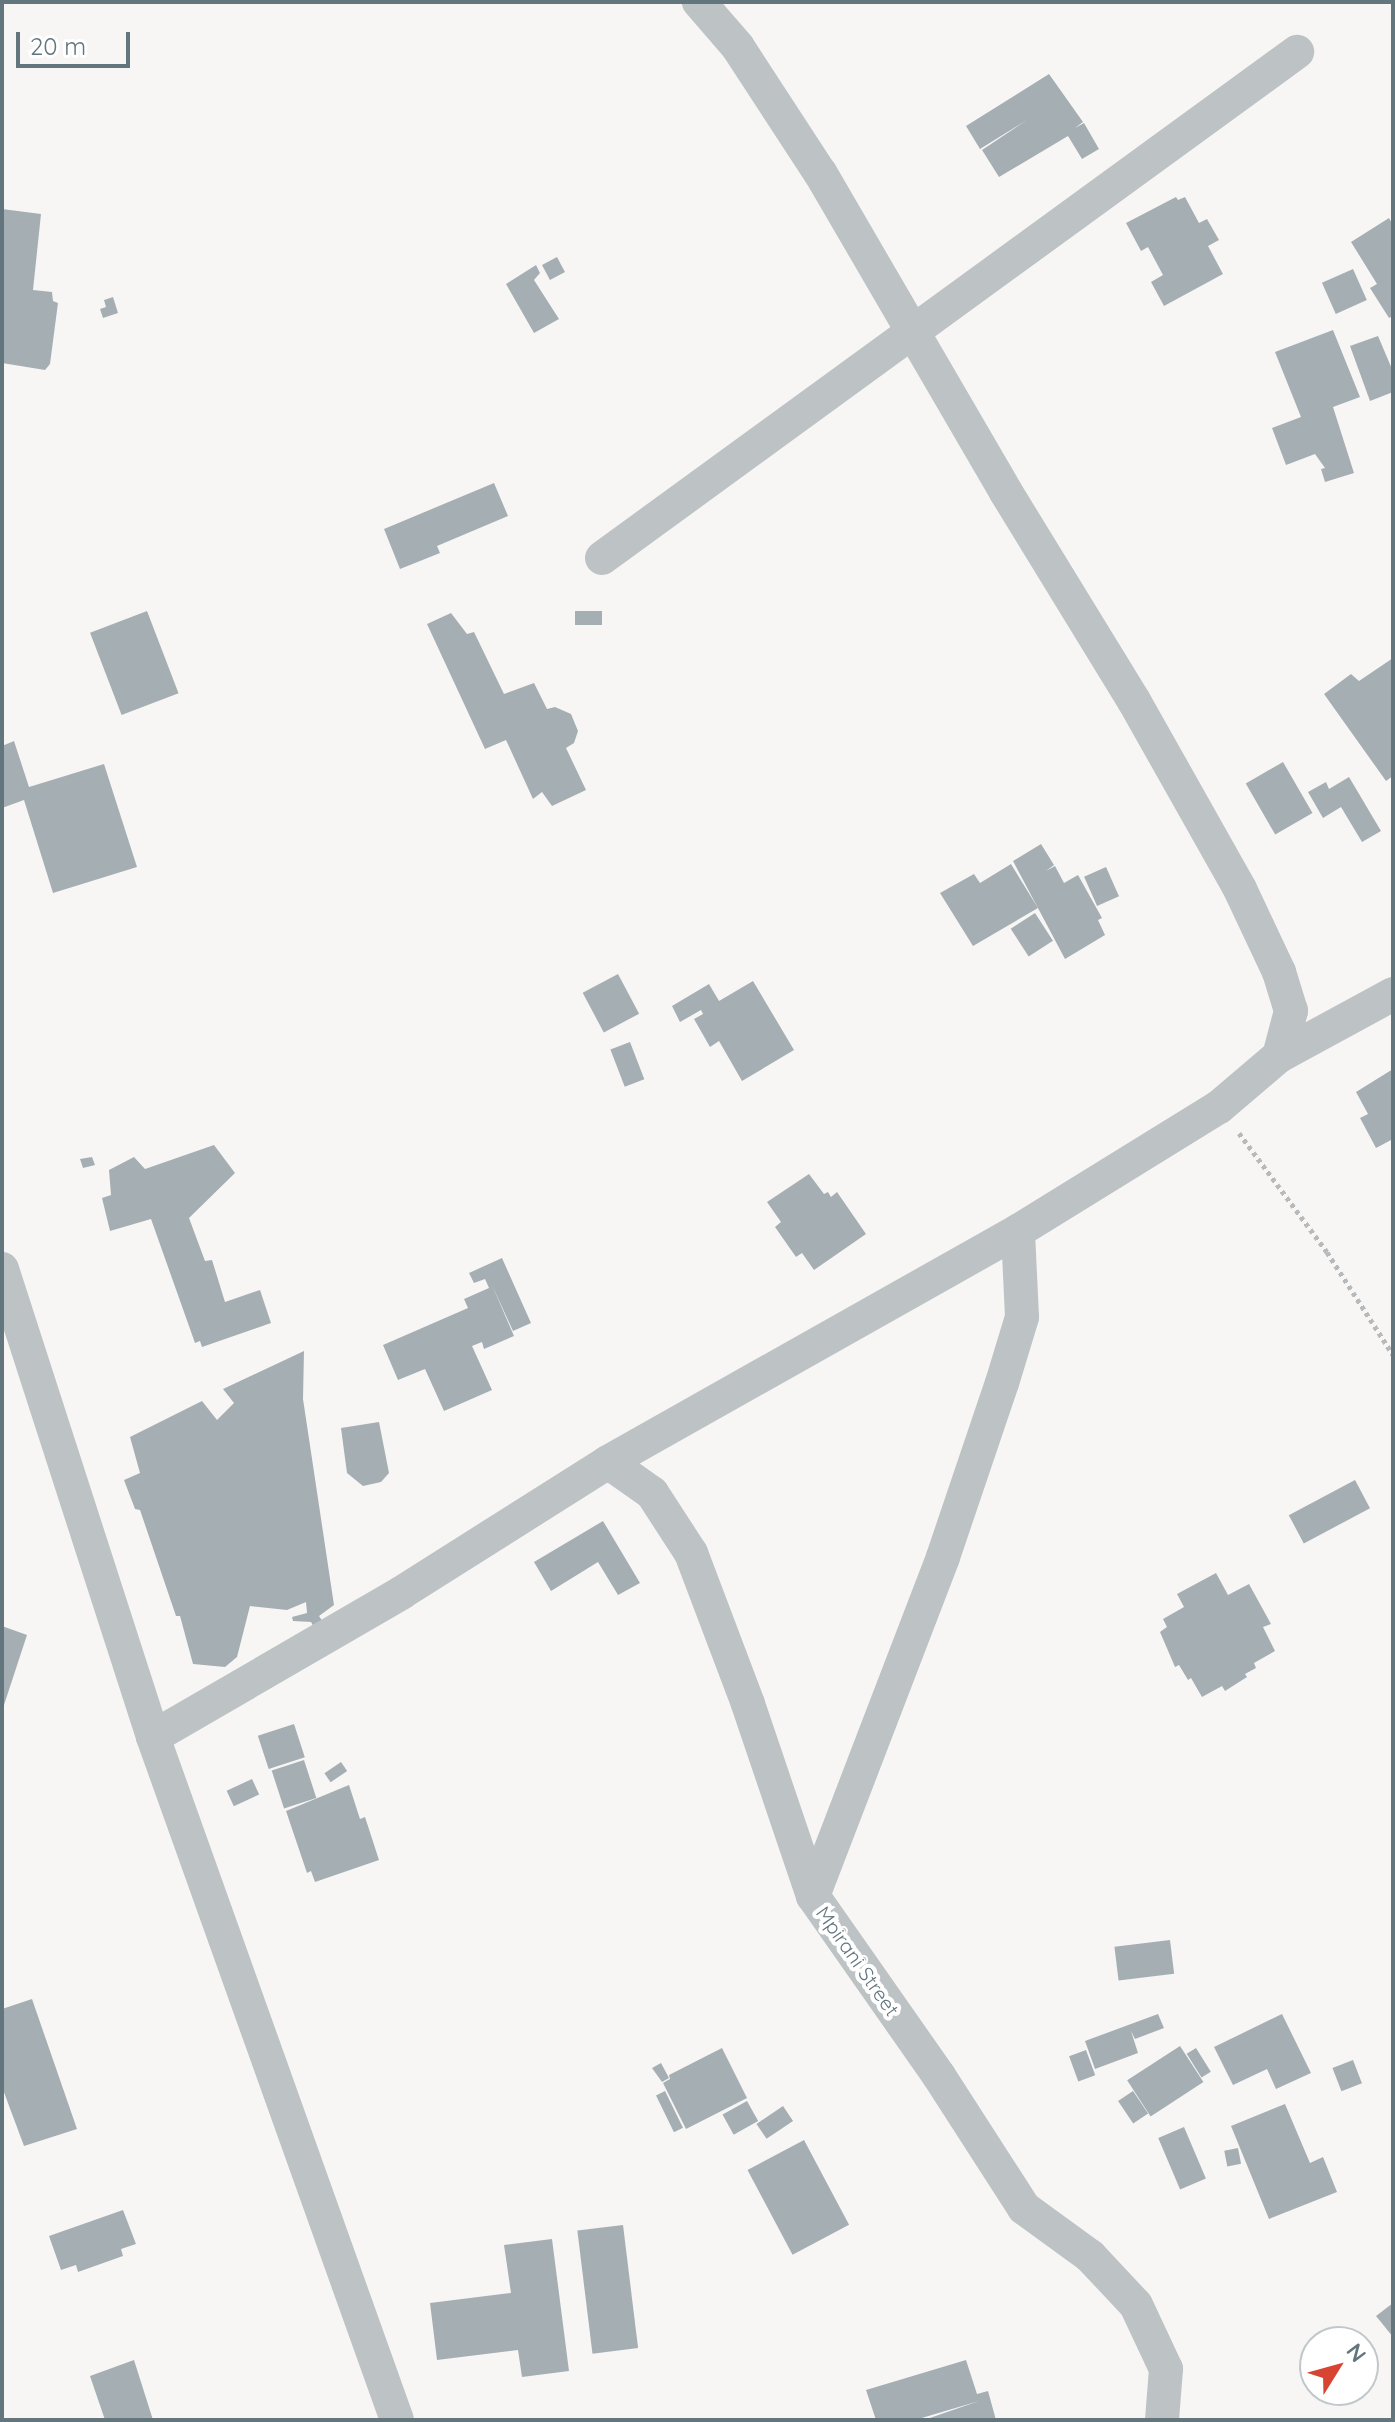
<!DOCTYPE html>
<html>
<head>
<meta charset="utf-8">
<style>
  body { margin:0 }
  #map { position:relative; width:1395px; height:2422px; overflow:hidden; background:#f7f6f4; font-family:Quicksand,sans-serif }
  div>[style] { position:absolute }
  [style*='--x'] { left:calc(var(--x)*1px); top:calc(var(--y)*1px); width:calc(var(--w)*1px); rotate:calc(var(--a)*1deg) }
  .building>* { inset:0; background:#a5afb3; transform-origin:0 0 }
  .path>* { height:5px; margin-top:-2.5px; transform-origin:0; background:repeating-linear-gradient(90deg,#b6babc 0 4px,transparent 0 8px) }
  .street>* { height:34px; margin:-17px; padding:0 17px; transform-origin:17px; border-radius:17px; background:#bdc3c5 }
  span { translate:-50% -50%; white-space:nowrap; text-align:center; line-height:1.15; -webkit-text-stroke:8px #fff; paint-order:stroke }
  .street-label { font-size:20px; color:#63757d }
  .frame { position:absolute; inset:0; border:4px solid #63757d; pointer-events:none }
  .north { position:absolute; left:1299px; top:2326px; width:80px; height:80px; box-sizing:border-box; background:#fff; border:2px solid #c1c8cb; border-radius:50%; rotate:53deg; font-size:22px; font-weight:700; line-height:32px; text-align:center; color:#63757d }
  .north::after { content:''; display:block; margin:auto; width:28px; height:36px; background:#d84432; clip-path:polygon(50% 0,100% 100%,50% 72%,0 100%) }
  .scale { position:absolute; left:16px; top:32px; width:114px; height:36px; box-sizing:border-box; border:4px solid #63757d; border-top:0; padding-left:10px; font-size:24px; line-height:28px; white-space:nowrap; color:#63757d; -webkit-text-stroke:6px #fff; paint-order:stroke }
</style>
</head>
<body>
<div id="map">
  <div class="building">
    <i style="clip-path:polygon(1049px 74px,1083px 122px,1075px 128px,1084px 123px,1099px 149px,1082px 159px,1068px 136px,999px 177px,982px 150px,1027px 120px,980px 149px,966px 126px)"></i>
    <i style="clip-path:polygon(1176px 197px,1178px 200px,1185px 197px,1199px 223px,1207px 219px,1219px 240px,1208px 246px,1223px 274px,1164px 306px,1151px 282px,1163px 275px,1148px 247px,1141px 251px,1126px 223px)"></i>
    <i style="clip-path:polygon(2px 209px,41px 214px,33px 290px,52px 292px,53px 301px,58px 303px,50px 364px,45px 370px,2px 363px)"></i>
    <i style="clip-path:polygon(1389px 218px,1393px 225px,1393px 316px,1389px 318px,1370px 288px,1377px 284px,1351px 242px)"></i>
    <i style="left:557px;top:257px;width:17px;height:17px;rotate:62deg"></i>
    <i style="clip-path:polygon(536px 265px,540px 273px,534px 280px,559px 319px,534px 333px,506px 284px)"></i>
    <i style="left:1353px;top:269px;width:34px;height:34px;rotate:66deg"></i>
    <i style="clip-path:polygon(113px 297px,118px 313px,103px 318px,100px 309px,106px 307px,104px 300px)"></i>
    <i style="clip-path:polygon(1333px 330px,1360px 397px,1333px 407px,1354px 473px,1325px 482px,1321px 469px,1325px 468px,1315px 454px,1286px 465px,1272px 428px,1301px 417px,1275px 352px)"></i>
    <i style="clip-path:polygon(1378px 336px,1392px 369px,1393px 392px,1370px 401px,1350px 346px)"></i>
    <i style="clip-path:polygon(494px 483px,508px 516px,437px 546px,440px 553px,400px 569px,384px 529px)"></i>
    <i style="left:147px;top:611px;width:88px;height:61px;rotate:69deg"></i>
    <i style="left:575px;top:611px;width:27px;height:14px"></i>
    <i style="clip-path:polygon(451px 613px,467px 634px,474px 632px,504px 694px,534px 683px,547px 709px,555px 707px,571px 714px,578px 731px,574px 743px,566px 748px,586px 790px,552px 806px,542px 792px,533px 799px,506px 740px,485px 749px,427px 624px)"></i>
    <i style="clip-path:polygon(1393px 658px,1393px 776px,1386px 781px,1324px 694px,1351px 674px,1359px 681px)"></i>
    <i style="clip-path:polygon(14px 741px,29px 787px,104px 764px,137px 867px,53px 893px,24px 800px,2px 808px,2px 746px)"></i>
    <i style="left:1283px;top:762px;width:59px;height:43px;rotate:60deg"></i>
    <i style="clip-path:polygon(1349px 777px,1381px 831px,1362px 842px,1341px 807px,1323px 818px,1308px 792px,1326px 782px,1329px 789px)"></i>
    <i style="clip-path:polygon(1041px 844px,1054px 865px,1046px 871px,1055px 866px,1064px 883px,1078px 875px,1102px 918px,1098px 920px,1105px 935px,1065px 959px,1013px 861px)"></i>
    <i style="clip-path:polygon(1011px 864px,1038px 908px,973px 946px,940px 893px,974px 874px,980px 883px)"></i>
    <i style="left:1106px;top:867px;width:32px;height:24px;rotate:66deg"></i>
    <i style="left:1035px;top:913px;width:33px;height:29px;rotate:57deg"></i>
    <i style="left:618px;top:974px;width:45px;height:40px;rotate:62deg"></i>
    <i style="clip-path:polygon(753px 981px,794px 1050px,742px 1081px,719px 1041px,710px 1047px,694px 1019px,703px 1014px,701px 1010px,680px 1022px,672px 1006px,709px 984px,719px 1001px)"></i>
    <i style="left:630px;top:1042px;width:40px;height:21px;rotate:69deg"></i>
    <i style="clip-path:polygon(1393px 1069px,1393px 1139px,1376px 1148px,1360px 1118px,1368px 1114px,1356px 1092px)"></i>
    <i style="clip-path:polygon(214px 1145px,235px 1173px,189px 1218px,205px 1261px,212px 1260px,225px 1302px,260px 1290px,271px 1323px,202px 1347px,200px 1341px,195px 1343px,151px 1219px,110px 1231px,102px 1198px,111px 1195px,109px 1170px,134px 1157px,145px 1169px)"></i>
    <i style="clip-path:polygon(92px 1157px,95px 1165px,83px 1168px,80px 1159px)"></i>
    <i style="clip-path:polygon(809px 1174px,824px 1194px,828px 1192px,831px 1197px,837px 1192px,866px 1234px,814px 1270px,802px 1253px,796px 1257px,775px 1227px,781px 1222px,767px 1202px)"></i>
    <i style="clip-path:polygon(502px 1258px,531px 1323px,513px 1331px,492px 1285px,514px 1336px,484px 1349px,482px 1342px,472px 1346px,492px 1390px,444px 1411px,425px 1369px,398px 1380px,383px 1345px,468px 1308px,464px 1299px,489px 1288px,485px 1279px,474px 1283px,469px 1273px)"></i>
    <i style="clip-path:polygon(304px 1351px,303px 1399px,334px 1605px,319px 1616px,323px 1622px,315px 1629px,311px 1622px,293px 1621px,292px 1617px,307px 1613px,306px 1602px,287px 1610px,250px 1606px,237px 1657px,225px 1667px,193px 1664px,180px 1616px,176px 1616px,140px 1510px,135px 1509px,124px 1480px,140px 1473px,130px 1437px,202px 1401px,217px 1420px,234px 1403px,223px 1389px)"></i>
    <i style="clip-path:polygon(379px 1422px,389px 1473px,381px 1482px,363px 1486px,347px 1473px,341px 1428px)"></i>
    <i style="left:1355px;top:1480px;width:32px;height:75px;rotate:62deg"></i>
    <i style="clip-path:polygon(603px 1521px,640px 1583px,618px 1595px,598px 1562px,551px 1591px,534px 1562px)"></i>
    <i style="clip-path:polygon(1216px 1573px,1228px 1595px,1249px 1584px,1271px 1624px,1263px 1627px,1275px 1651px,1254px 1663px,1256px 1668px,1245px 1674px,1247px 1677px,1225px 1691px,1222px 1686px,1202px 1697px,1191px 1678px,1188px 1680px,1179px 1665px,1175px 1667px,1160px 1632px,1167px 1627px,1163px 1619px,1184px 1607px,1177px 1594px)"></i>
    <i style="clip-path:polygon(2px 1626px,27px 1635px,3px 1708px,2px 1708px)"></i>
    <i style="left:294px;top:1724px;width:35px;height:38px;rotate:72deg"></i>
    <i style="left:304px;top:1760px;width:40px;height:34px;rotate:72deg"></i>
    <i style="left:341px;top:1762px;width:11px;height:20px;rotate:56deg"></i>
    <i style="left:252px;top:1779px;width:17px;height:28px;rotate:65deg"></i>
    <i style="clip-path:polygon(349px 1785px,360px 1819px,365px 1817px,379px 1860px,315px 1882px,311px 1871px,307px 1873px,286px 1811px)"></i>
    <i style="left:1170px;top:1940px;width:34px;height:56px;rotate:83deg"></i>
    <i style="clip-path:polygon(32px 1999px,77px 2129px,24px 2146px,2px 2087px,2px 2009px)"></i>
    <i style="clip-path:polygon(1158px 2014px,1164px 2028px,1135px 2039px,1131px 2031px,1138px 2053px,1095px 2069px,1085px 2041px)"></i>
    <i style="clip-path:polygon(1282px 2014px,1311px 2073px,1276px 2089px,1267px 2069px,1233px 2085px,1214px 2047px)"></i>
    <i style="left:1180px;top:2046px;width:43px;height:63px;rotate:57deg"></i>
    <i style="clip-path:polygon(722px 2048px,747px 2098px,686px 2129px,663px 2083px,670px 2079px,669px 2075px)"></i>
    <i style="left:1196px;top:2048px;width:28px;height:11px;rotate:58deg"></i>
    <i style="left:1086px;top:2050px;width:27px;height:18px;rotate:70deg"></i>
    <i style="left:1353px;top:2060px;width:25px;height:22px;rotate:69deg"></i>
    <i style="clip-path:polygon(661px 2063px,669px 2078px,662px 2082px,652px 2068px)"></i>
    <i style="left:665px;top:2091px;width:41px;height:10px;rotate:64deg"></i>
    <i style="left:1133px;top:2091px;width:27px;height:18px;rotate:56deg"></i>
    <i style="left:747px;top:2101px;width:23px;height:28px;rotate:61deg"></i>
    <i style="clip-path:polygon(1285px 2104px,1310px 2163px,1323px 2157px,1337px 2192px,1269px 2219px,1231px 2126px)"></i>
    <i style="left:783px;top:2106px;width:18px;height:32px;rotate:56deg"></i>
    <i style="left:1184px;top:2127px;width:56px;height:28px;rotate:67deg"></i>
    <i style="left:804px;top:2140px;width:96px;height:64px;rotate:62deg"></i>
    <i style="left:1238px;top:2148px;width:16px;height:14px;rotate:79deg"></i>
    <i style="clip-path:polygon(123px 2210px,136px 2244px,121px 2249px,123px 2256px,78px 2272px,76px 2265px,61px 2270px,49px 2236px)"></i>
    <i style="left:623px;top:2225px;width:124px;height:46px;rotate:83deg"></i>
    <i style="clip-path:polygon(552px 2239px,569px 2371px,522px 2377px,518px 2350px,437px 2360px,430px 2303px,511px 2293px,504px 2245px)"></i>
    <i style="clip-path:polygon(1393px 2303px,1393px 2337px,1376px 2316px)"></i>
    <i style="clip-path:polygon(134px 2360px,153px 2420px,105px 2420px,90px 2376px)"></i>
    <i style="clip-path:polygon(966px 2360px,977px 2394px,988px 2391px,996px 2420px,924px 2420px,979px 2401px,915px 2420px,876px 2420px,866px 2390px)"></i>
  </div>
  <div class="path">
    <i style="--x:1239;--y:1133;--w:148;--a:53.5"></i>
    <i style="--x:1327;--y:1252;--w:122;--a:57.3"></i>
  </div>
  <div class="street">
    <i style="--x:602;--y:558;--w:860;--a:-36.06"></i>
    <i style="--x:1279;--y:1056;--w:130;--a:-28.5"></i>
    <i style="--x:2;--y:1269;--w:492;--a:72.1"></i>
    <i style="--x:153;--y:1737;--w:725;--a:70.34"></i>
    <i style="--x:608;--y:1462;--w:54;--a:35.2"></i>
    <i style="--x:652;--y:1493;--w:72;--a:57"></i>
    <i style="--x:691;--y:1553;--w:161;--a:69.3"></i>
    <i style="--x:748;--y:1704;--w:203;--a:71.3"></i>
    <i style="--x:813;--y:1896;--w:220;--a:55"></i>
    <i style="--x:939;--y:2076;--w:157;--a:57.2"></i>
    <i style="--x:1024;--y:2208;--w:82;--a:36"></i>
    <i style="--x:1090;--y:2256;--w:67;--a:46.8"></i>
    <i style="--x:1136;--y:2305;--w:71;--a:64.9"></i>
    <i style="--x:1166;--y:2369;--w:51;--a:94.5"></i>
    <i style="--x:153;--y:1737;--w:287;--a:-30.1"></i>
    <i style="--x:401;--y:1593;--w:245;--a:-32.3"></i>
    <i style="--x:608;--y:1462;--w:471;--a:-29.4"></i>
    <i style="--x:1018;--y:1231;--w:236;--a:-31.7"></i>
    <i style="--x:1219;--y:1107;--w:79;--a:-40.4"></i>
    <i style="--x:1279;--y:1056;--w:47;--a:-75.1"></i>
    <i style="--x:1291;--y:1011;--w:41;--a:-107.1"></i>
    <i style="--x:1279;--y:972;--w:92;--a:-115.2"></i>
    <i style="--x:1240;--y:889;--w:216;--a:-119.4"></i>
    <i style="--x:1134;--y:701;--w:245;--a:-121.5"></i>
    <i style="--x:1006;--y:492;--w:369;--a:-120.2"></i>
    <i style="--x:820;--y:173;--w:150;--a:-123.1"></i>
    <i style="--x:738;--y:47;--w:60;--a:-130.9"></i>
    <i style="--x:813;--y:1896;--w:363;--a:-69"></i>
    <i style="--x:943;--y:1557;--w:184;--a:-71.3"></i>
    <i style="--x:1002;--y:1383;--w:69;--a:-73.1"></i>
    <i style="--x:1022;--y:1317;--w:86;--a:-92.7"></i>
  </div>
  <div class="street-label">
    <span style="left:858px;top:1961px;rotate:55deg">Mpirani Street</span>
  </div>
  <div class="frame"></div>
  <div class="north">N</div>
  <div class="scale">20 m</div>
</div>
</body>
</html>
